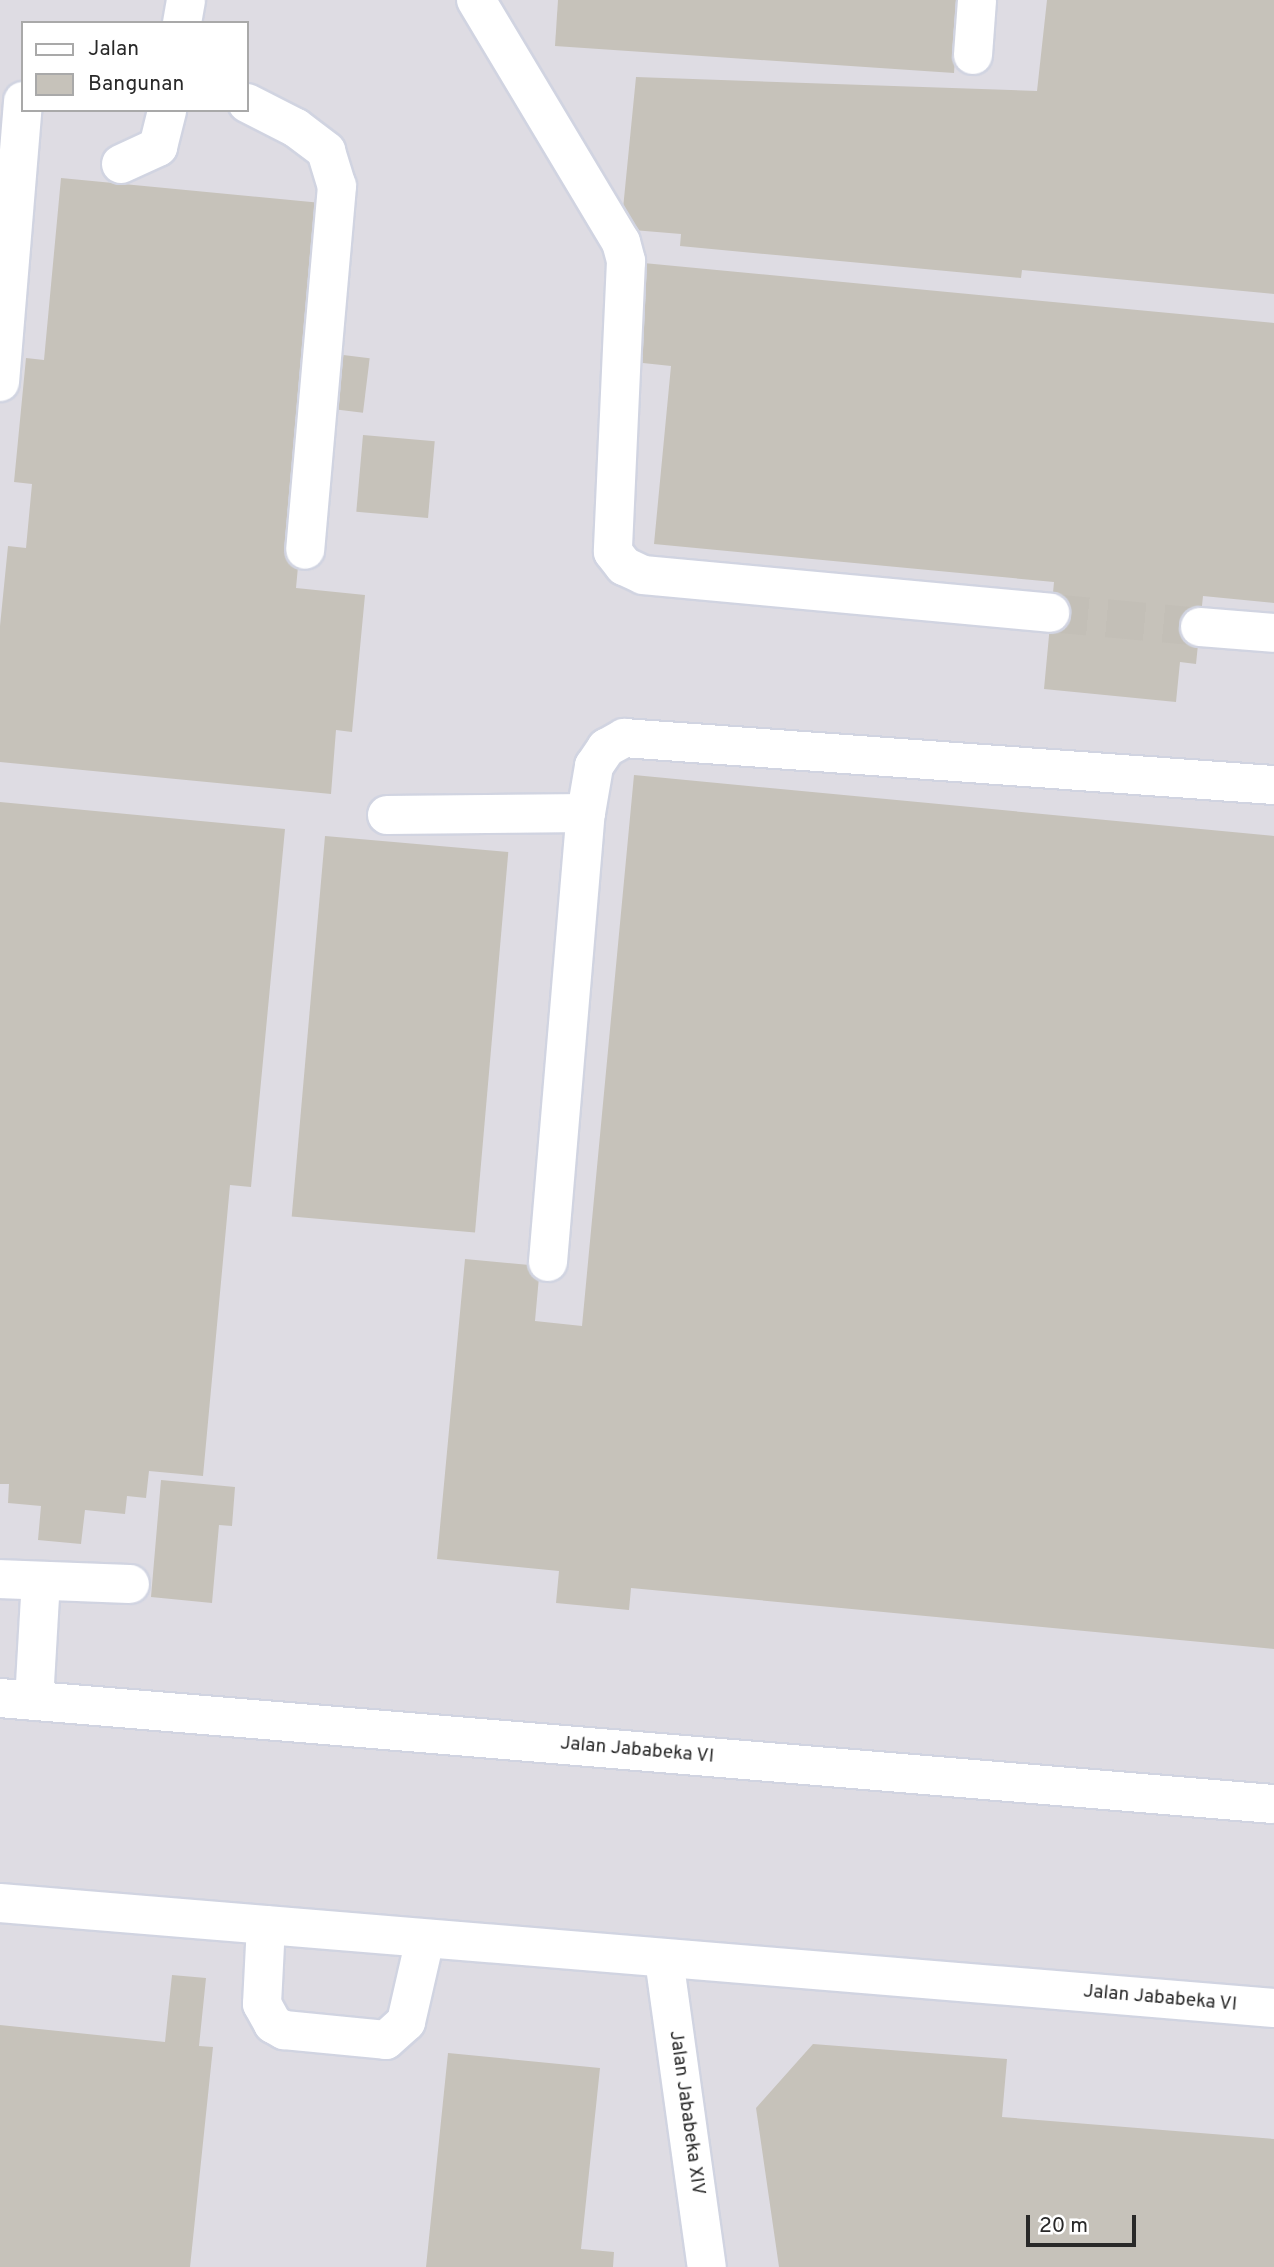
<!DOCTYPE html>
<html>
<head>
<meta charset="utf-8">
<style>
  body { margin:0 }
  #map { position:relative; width:1274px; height:2267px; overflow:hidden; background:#eae4db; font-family:Overpass,sans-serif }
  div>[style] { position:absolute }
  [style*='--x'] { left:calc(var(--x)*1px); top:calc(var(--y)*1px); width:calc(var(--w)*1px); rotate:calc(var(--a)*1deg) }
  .industrial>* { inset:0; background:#dedce3 }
  .building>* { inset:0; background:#c6c2ba; transform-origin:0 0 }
  .minor-tunnel>* { height:38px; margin-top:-19px; transform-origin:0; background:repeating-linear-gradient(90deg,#c3bfb7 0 38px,transparent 0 57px) }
  .roads { filter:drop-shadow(2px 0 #d1d4e1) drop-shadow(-2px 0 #d1d4e1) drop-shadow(0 2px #d1d4e1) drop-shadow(0 -2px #d1d4e1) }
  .minor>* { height:38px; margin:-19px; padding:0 19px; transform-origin:19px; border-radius:19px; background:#fff }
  span { translate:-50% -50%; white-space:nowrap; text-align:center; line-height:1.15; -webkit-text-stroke:7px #fff; paint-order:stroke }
  .street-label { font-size:19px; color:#292929 }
  .legend { position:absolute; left:21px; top:21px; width:228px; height:91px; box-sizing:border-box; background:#fff; border:2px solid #a9a9a9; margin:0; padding:9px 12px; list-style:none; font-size:21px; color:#292929 }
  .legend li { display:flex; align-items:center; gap:14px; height:35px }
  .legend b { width:35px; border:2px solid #a9a9a9 }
  .scale { position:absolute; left:1026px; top:2215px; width:110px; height:32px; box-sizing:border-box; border:4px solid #292929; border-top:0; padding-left:9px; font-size:21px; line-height:24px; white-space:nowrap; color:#292929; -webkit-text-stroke:5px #fff; paint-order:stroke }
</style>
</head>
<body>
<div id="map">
  <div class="industrial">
    <i style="clip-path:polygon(evenodd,0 0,1274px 0,1274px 2267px,0 2267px,0 0,23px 23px,247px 23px,247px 110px,23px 110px,23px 23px)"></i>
  </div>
  <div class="building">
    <i style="clip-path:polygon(558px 0,959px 0,954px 73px,555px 46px)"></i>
    <i style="clip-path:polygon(1047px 0,1274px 0,1274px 294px,1022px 270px,1021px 278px,680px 246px,681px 234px,621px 229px,636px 77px,1037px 91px)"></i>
    <i style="clip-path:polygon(61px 178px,332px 204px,296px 588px,365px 595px,352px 732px,336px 730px,331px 794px,0 762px,0 626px,8px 546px,26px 548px,32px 484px,14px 482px,26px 358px,44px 360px)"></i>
    <i style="clip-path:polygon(633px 262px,1274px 323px,1274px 603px,1203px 596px,1196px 664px,1180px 662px,1176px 702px,1044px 689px,1054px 582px,654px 544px,671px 366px,624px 361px)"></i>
    <i style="left:327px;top:353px;width:43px;height:55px;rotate:7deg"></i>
    <i style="left:363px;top:435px;width:72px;height:77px;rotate:5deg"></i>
    <i style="clip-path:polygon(634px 775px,1274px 836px,1274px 1649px,631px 1588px,629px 1610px,556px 1603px,559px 1571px,437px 1559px,465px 1259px,540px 1266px,535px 1321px,582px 1326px)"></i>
    <i style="clip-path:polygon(0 802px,285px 829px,251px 1187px,230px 1185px,203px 1476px,149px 1471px,146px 1498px,127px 1496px,125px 1514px,85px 1510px,81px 1544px,38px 1540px,41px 1506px,8px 1503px,9px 1484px,0 1484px)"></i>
    <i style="left:325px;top:836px;width:184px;height:382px;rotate:5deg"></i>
    <i style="clip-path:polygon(161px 1480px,235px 1487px,232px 1526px,219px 1525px,212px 1603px,151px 1597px)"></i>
    <i style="clip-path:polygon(172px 1975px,206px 1978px,199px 2046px,213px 2047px,190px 2267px,0 2267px,0 2025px,165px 2042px)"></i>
    <i style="clip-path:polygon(813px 2044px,1007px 2059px,1002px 2117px,1274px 2139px,1274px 2267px,779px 2267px,756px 2108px)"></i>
    <i style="clip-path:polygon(448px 2053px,600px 2068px,581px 2249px,614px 2252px,613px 2267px,426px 2267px)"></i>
  </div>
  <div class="minor-tunnel">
    <i style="--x:1050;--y:613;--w:151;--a:5.3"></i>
  </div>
  <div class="roads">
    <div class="minor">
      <i style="--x:476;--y:0;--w:282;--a:59.1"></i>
      <i style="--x:621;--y:242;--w:20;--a:75"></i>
      <i style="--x:626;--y:261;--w:291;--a:92.6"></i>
      <i style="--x:613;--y:552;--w:18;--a:52"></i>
      <i style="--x:624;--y:566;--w:21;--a:25"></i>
      <i style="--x:643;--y:575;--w:409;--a:5.3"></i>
      <i style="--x:182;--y:23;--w:23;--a:-80"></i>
      <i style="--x:973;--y:55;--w:55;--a:-85.8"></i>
      <i style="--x:247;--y:103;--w:55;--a:27"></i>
      <i style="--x:296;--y:128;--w:38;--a:37"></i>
      <i style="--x:326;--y:151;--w:37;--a:73"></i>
      <i style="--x:337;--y:186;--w:365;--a:95"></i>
      <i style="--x:121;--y:164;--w:41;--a:-24.7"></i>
      <i style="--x:158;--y:147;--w:38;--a:-76"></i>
      <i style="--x:0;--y:382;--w:282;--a:-85.3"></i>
      <i style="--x:1200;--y:627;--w:74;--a:4.6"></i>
      <i style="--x:387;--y:815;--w:199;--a:-0.6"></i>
      <i style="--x:586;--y:813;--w:48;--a:-80.3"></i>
      <i style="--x:594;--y:766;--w:22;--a:-56"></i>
      <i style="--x:606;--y:748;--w:21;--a:-29"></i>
      <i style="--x:624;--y:738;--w:652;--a:4.14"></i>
      <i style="--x:548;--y:1262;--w:451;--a:-85.2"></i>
      <i style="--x:0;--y:1579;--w:130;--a:2.2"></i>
      <i style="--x:0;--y:1698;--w:1278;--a:4.76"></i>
      <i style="--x:34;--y:1701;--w:120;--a:-86.7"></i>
      <i style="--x:0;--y:1903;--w:1278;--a:4.71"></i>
      <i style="--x:266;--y:1925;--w:79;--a:92.9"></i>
      <i style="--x:262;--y:2004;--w:23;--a:61"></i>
      <i style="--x:273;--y:2024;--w:13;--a:29"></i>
      <i style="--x:284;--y:2030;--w:102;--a:5.6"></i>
      <i style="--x:386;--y:2040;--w:27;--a:-42"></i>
      <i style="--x:406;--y:2022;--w:85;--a:-77.1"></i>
      <i style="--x:664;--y:1959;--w:311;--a:82.1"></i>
    </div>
  </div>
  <div class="street-label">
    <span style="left:637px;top:1751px;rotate:5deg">Jalan Jababeka VI</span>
    <span style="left:1160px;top:1999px;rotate:5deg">Jalan Jababeka VI</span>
    <span style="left:686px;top:2113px;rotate:82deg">Jalan Jababeka XIV</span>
  </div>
  <ul class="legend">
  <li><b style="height:9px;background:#fff"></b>Jalan</li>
  <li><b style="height:19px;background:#c6c2ba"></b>Bangunan</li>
  </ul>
  <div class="scale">20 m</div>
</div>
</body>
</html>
